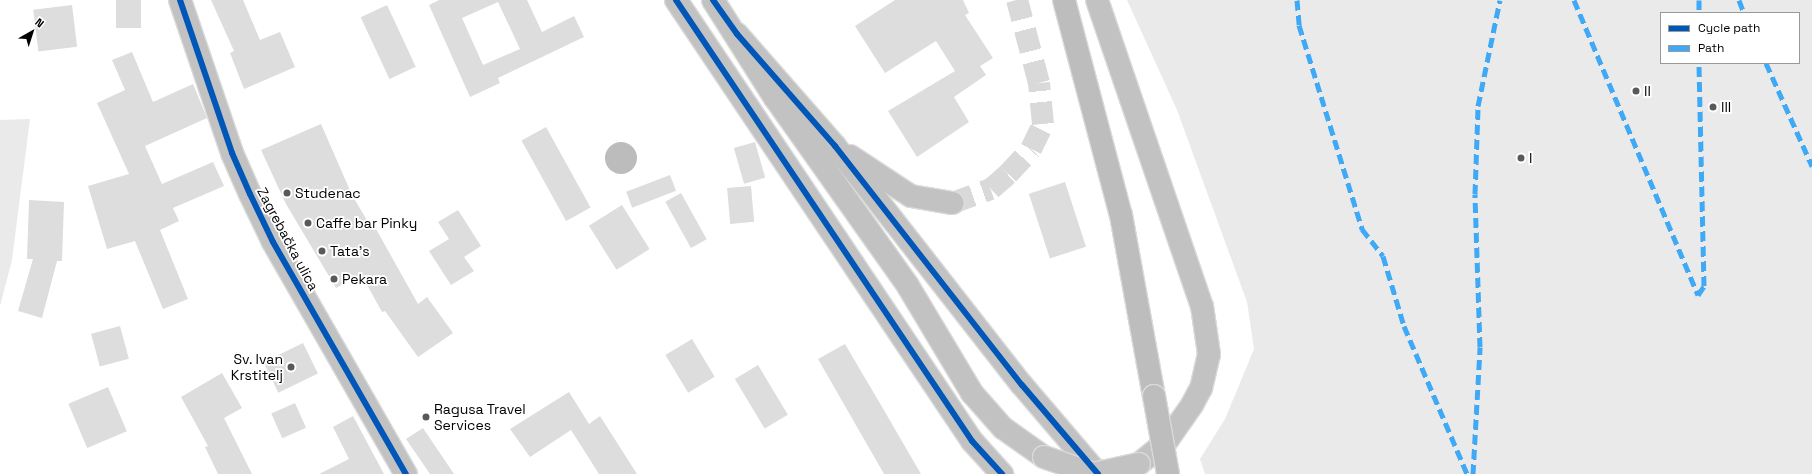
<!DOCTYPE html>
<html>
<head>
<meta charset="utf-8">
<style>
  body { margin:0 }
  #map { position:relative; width:1812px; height:474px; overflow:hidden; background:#fff; font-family:"Space Grotesk",sans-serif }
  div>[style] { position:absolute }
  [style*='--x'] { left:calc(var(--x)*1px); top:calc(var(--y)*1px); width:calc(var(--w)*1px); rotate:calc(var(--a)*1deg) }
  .green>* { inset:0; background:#eaeaea }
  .water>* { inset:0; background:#bcbcbc }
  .round { border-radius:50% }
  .building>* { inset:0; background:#ddd; transform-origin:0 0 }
  .secondary-tunnel>* { height:22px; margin-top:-11px; transform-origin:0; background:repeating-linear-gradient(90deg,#d9d9d9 0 22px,transparent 0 33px) }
  .roads { filter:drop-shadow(1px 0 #dbdbdb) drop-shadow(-1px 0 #dbdbdb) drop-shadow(0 1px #dbdbdb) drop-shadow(0 -1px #dbdbdb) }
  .secondary>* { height:22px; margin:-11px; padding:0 11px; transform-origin:11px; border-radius:11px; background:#c2c2c2 }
  .primary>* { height:22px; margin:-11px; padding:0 11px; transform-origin:11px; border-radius:11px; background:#bdbdbd }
  .bridges { filter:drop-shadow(1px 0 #dbdbdb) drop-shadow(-1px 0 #dbdbdb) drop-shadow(0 1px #dbdbdb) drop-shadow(0 -1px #dbdbdb) }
  .secondary-bridge>* { height:22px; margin:-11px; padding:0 11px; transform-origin:11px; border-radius:11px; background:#c2c2c2 }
  .primary-bridge>* { height:22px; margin:-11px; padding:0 11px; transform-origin:11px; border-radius:11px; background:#bdbdbd }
  .quiet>* { height:5px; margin-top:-2.5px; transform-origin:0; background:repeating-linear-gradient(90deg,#3fa9f5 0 10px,transparent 0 15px) }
  .cycleway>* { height:6px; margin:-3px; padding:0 3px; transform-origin:3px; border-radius:3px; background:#0057b8 }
  .dots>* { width:11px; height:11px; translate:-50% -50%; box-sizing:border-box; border:2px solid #fff; border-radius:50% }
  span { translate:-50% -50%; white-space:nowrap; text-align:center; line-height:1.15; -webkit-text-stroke:3.5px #fff; paint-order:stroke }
  .poi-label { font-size:14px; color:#000 }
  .left { translate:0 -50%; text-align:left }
  .right { translate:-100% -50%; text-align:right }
  .street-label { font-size:14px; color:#000 }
  .legend { position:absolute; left:1660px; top:12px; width:140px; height:52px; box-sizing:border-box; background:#fff; border:1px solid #999; margin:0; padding:5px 7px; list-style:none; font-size:12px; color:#000 }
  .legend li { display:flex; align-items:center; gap:8px; height:20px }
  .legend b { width:20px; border:1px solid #999 }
  .north { position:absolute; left:12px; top:12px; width:40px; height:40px; -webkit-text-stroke:3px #fff; paint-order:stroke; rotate:39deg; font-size:11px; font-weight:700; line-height:16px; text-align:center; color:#000 }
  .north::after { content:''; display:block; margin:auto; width:14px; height:18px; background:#000; clip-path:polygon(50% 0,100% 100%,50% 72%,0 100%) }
</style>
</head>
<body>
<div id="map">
  <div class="green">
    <i style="clip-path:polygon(evenodd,1127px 0,1812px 0,1812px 474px,1205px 474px,1200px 459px,1225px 419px,1254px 349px,1247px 302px,1177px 110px,1127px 0,1661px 13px,1799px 13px,1799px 63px,1661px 63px,1661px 13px)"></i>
    <i style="clip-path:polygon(30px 119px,12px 260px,0 306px,0 120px)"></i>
  </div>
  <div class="water">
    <i class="round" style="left:605px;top:142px;width:32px;height:32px"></i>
  </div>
  <div class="building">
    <i style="left:116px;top:0;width:25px;height:28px"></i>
    <i style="clip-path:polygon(211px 0,243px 0,260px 40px,280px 32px,295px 67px,244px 89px,230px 53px,234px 51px)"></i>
    <i style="clip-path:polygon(evenodd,439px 0,527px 0,542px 32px,574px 16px,584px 37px,498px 78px,500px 83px,470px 97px,429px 5px,439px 0,498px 2px,520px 49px,483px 65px,462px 18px,498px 2px)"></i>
    <i style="clip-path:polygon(895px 0,963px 0,969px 13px,965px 15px,993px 58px,980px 66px,986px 75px,954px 97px,969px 122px,917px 157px,888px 111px,955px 71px,936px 41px,885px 73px,855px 26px)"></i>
    <i style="left:72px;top:5px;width:42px;height:39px;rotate:83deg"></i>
    <i style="left:387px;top:5px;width:68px;height:29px;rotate:65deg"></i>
    <i style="clip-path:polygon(132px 52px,153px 102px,193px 84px,207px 118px,145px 146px,162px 184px,213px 162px,224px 186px,173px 208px,179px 221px,160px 230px,188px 299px,163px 309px,135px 241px,107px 249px,88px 186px,129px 174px,97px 103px,125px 90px,112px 60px)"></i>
    <i style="clip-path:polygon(321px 124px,352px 195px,368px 222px,371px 220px,418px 304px,427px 297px,453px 333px,418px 357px,385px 311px,382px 312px,361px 274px,336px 288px,286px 204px,261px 150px)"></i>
    <i style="left:546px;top:127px;width:92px;height:28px;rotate:61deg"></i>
    <i style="left:755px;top:142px;width:37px;height:22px;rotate:74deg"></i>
    <i style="left:670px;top:175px;width:17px;height:47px;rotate:69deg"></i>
    <i style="left:1065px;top:182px;width:68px;height:38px;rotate:72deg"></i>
    <i style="left:751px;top:186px;width:36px;height:24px;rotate:85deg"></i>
    <i style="left:681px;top:193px;width:53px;height:18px;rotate:61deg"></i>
    <i style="clip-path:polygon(29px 200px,64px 202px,62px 261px,57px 261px,42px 318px,18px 311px,33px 259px,27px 259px)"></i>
    <i style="left:622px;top:205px;width:52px;height:39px;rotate:58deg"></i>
    <i style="clip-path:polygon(458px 210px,481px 246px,464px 257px,474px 271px,451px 285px,429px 251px,449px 239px,438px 222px)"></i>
    <i style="left:120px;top:326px;width:34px;height:30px;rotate:75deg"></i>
    <i style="left:692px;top:339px;width:44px;height:31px;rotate:59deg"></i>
    <i style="left:303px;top:343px;width:34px;height:44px;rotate:64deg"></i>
    <i style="clip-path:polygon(845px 344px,885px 412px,921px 474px,884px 474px,818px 359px)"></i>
    <i style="left:758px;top:365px;width:58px;height:27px;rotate:59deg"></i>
    <i style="clip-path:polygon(222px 373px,242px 408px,224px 418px,252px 474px,218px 474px,205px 447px,208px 446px,181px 397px)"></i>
    <i style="left:108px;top:387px;width:48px;height:43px;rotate:67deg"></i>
    <i style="clip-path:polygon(569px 392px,589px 424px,600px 416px,637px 474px,599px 474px,571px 430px,530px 457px,510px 429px)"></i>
    <i style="left:295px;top:403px;width:27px;height:26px;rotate:66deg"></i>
    <i style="clip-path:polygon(353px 416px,384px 474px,319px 474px,349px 459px,333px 427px)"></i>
    <i style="clip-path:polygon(423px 428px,454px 474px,430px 474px,406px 439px)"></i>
  </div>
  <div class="secondary-tunnel">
    <i style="--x:952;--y:203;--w:41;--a:-19.7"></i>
    <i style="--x:991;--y:189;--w:23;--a:-41"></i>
    <i style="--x:1008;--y:174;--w:34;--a:-47"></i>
    <i style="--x:1031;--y:149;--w:28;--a:-64"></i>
    <i style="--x:1043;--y:124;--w:41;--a:-95.6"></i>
    <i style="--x:1039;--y:83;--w:86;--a:-104.8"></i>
  </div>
  <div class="roads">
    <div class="secondary">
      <i style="--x:180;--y:0;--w:162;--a:71.2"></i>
      <i style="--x:232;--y:153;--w:45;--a:66.3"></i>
      <i style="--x:250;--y:194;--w:53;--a:64.4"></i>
      <i style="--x:273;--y:242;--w:267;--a:60.2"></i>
      <i style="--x:676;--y:0;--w:531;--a:56.13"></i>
      <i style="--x:972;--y:441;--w:45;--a:47.7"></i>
      <i style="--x:713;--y:0;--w:116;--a:57.7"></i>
      <i style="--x:775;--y:98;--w:230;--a:54.7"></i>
      <i style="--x:908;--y:286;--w:125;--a:59.1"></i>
      <i style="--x:972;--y:393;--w:47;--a:48.5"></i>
      <i style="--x:1003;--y:428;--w:50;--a:35.3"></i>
      <i style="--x:1097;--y:0;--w:324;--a:71.1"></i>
      <i style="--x:1202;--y:306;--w:49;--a:81.7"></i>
      <i style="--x:1209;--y:354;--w:35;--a:103"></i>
      <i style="--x:1201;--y:388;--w:19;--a:118"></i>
      <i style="--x:1192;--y:405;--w:45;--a:125.1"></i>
      <i style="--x:1166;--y:442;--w:35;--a:141"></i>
      <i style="--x:737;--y:34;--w:149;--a:48.8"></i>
      <i style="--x:835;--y:146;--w:303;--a:52"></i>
      <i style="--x:1022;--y:385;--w:117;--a:49.5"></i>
      <i style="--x:850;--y:156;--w:73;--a:33.3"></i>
      <i style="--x:911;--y:196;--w:42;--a:9.7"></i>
    </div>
    <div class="primary">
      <i style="--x:1064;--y:0;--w:222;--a:75.2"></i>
      <i style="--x:1121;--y:215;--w:184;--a:79.7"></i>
    </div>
  </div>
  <div class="bridges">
    <div class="secondary-bridge">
      <i style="--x:1044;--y:457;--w:52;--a:19.1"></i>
      <i style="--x:1093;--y:474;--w:47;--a:-12.3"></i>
    </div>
    <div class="primary-bridge">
      <i style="--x:1154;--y:396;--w:79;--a:79.8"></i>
    </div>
  </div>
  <div class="quiet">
    <i style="--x:1297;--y:0;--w:25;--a:85"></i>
    <i style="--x:1299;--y:25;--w:214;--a:72.8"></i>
    <i style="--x:1362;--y:229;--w:34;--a:52"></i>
    <i style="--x:1383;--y:256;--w:73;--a:73.3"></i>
    <i style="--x:1404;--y:326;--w:161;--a:66.9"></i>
    <i style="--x:1574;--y:0;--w:320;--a:67.2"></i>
    <i style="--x:1698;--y:295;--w:11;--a:-56"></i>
    <i style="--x:1704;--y:286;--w:223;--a:-91.3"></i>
    <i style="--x:1699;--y:0;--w:13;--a:90"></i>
    <i style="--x:1739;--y:0;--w:14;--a:69"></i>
    <i style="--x:1766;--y:63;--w:113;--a:65.9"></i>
    <i style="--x:1473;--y:474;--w:127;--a:-86.8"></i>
    <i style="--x:1480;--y:347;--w:153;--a:-91.9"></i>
    <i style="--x:1475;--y:194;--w:88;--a:-88"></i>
    <i style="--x:1478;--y:106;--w:108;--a:-78.3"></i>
  </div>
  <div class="cycleway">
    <i style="--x:180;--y:0;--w:162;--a:71.2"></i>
    <i style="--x:232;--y:153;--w:45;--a:66.3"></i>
    <i style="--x:250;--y:194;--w:53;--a:64.4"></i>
    <i style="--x:273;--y:242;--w:267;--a:60.2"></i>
    <i style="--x:676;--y:0;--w:531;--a:56.13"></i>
    <i style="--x:972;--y:441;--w:45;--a:47.7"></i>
    <i style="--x:713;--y:0;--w:42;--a:54.8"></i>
    <i style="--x:737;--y:34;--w:149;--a:48.8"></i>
    <i style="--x:835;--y:146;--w:303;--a:52"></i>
    <i style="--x:1022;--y:385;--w:117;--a:49.5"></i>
  </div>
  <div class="dots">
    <i style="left:1636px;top:91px;background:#595959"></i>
    <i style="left:1713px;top:107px;background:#595959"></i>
    <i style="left:1521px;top:158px;background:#595959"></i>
    <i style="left:287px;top:193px;background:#595959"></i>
    <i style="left:308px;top:223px;background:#595959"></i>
    <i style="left:322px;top:251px;background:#595959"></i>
    <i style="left:334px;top:279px;background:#595959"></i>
    <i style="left:291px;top:367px;background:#595959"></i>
    <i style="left:426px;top:417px;background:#595959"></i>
  </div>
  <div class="poi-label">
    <span class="left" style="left:1644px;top:91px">II</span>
    <span class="left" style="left:1721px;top:107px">III</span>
    <span class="left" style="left:1529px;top:158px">I</span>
    <span class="left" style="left:295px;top:193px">Studenac</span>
    <span class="left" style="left:316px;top:223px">Caffe bar Pinky</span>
    <span class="left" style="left:330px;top:251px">Tata's</span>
    <span class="left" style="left:342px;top:279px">Pekara</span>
    <span class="right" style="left:283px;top:367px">Sv. Ivan<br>Krstitelj</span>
    <span class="left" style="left:434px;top:417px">Ragusa Travel<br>Services</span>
  </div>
  <div class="street-label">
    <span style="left:288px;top:239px;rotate:62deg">Zagrebačka ulica</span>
  </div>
  <ul class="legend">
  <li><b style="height:5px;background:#0057b8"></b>Cycle path</li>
  <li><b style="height:5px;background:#3fa9f5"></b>Path</li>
  </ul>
  <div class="north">N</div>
</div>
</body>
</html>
